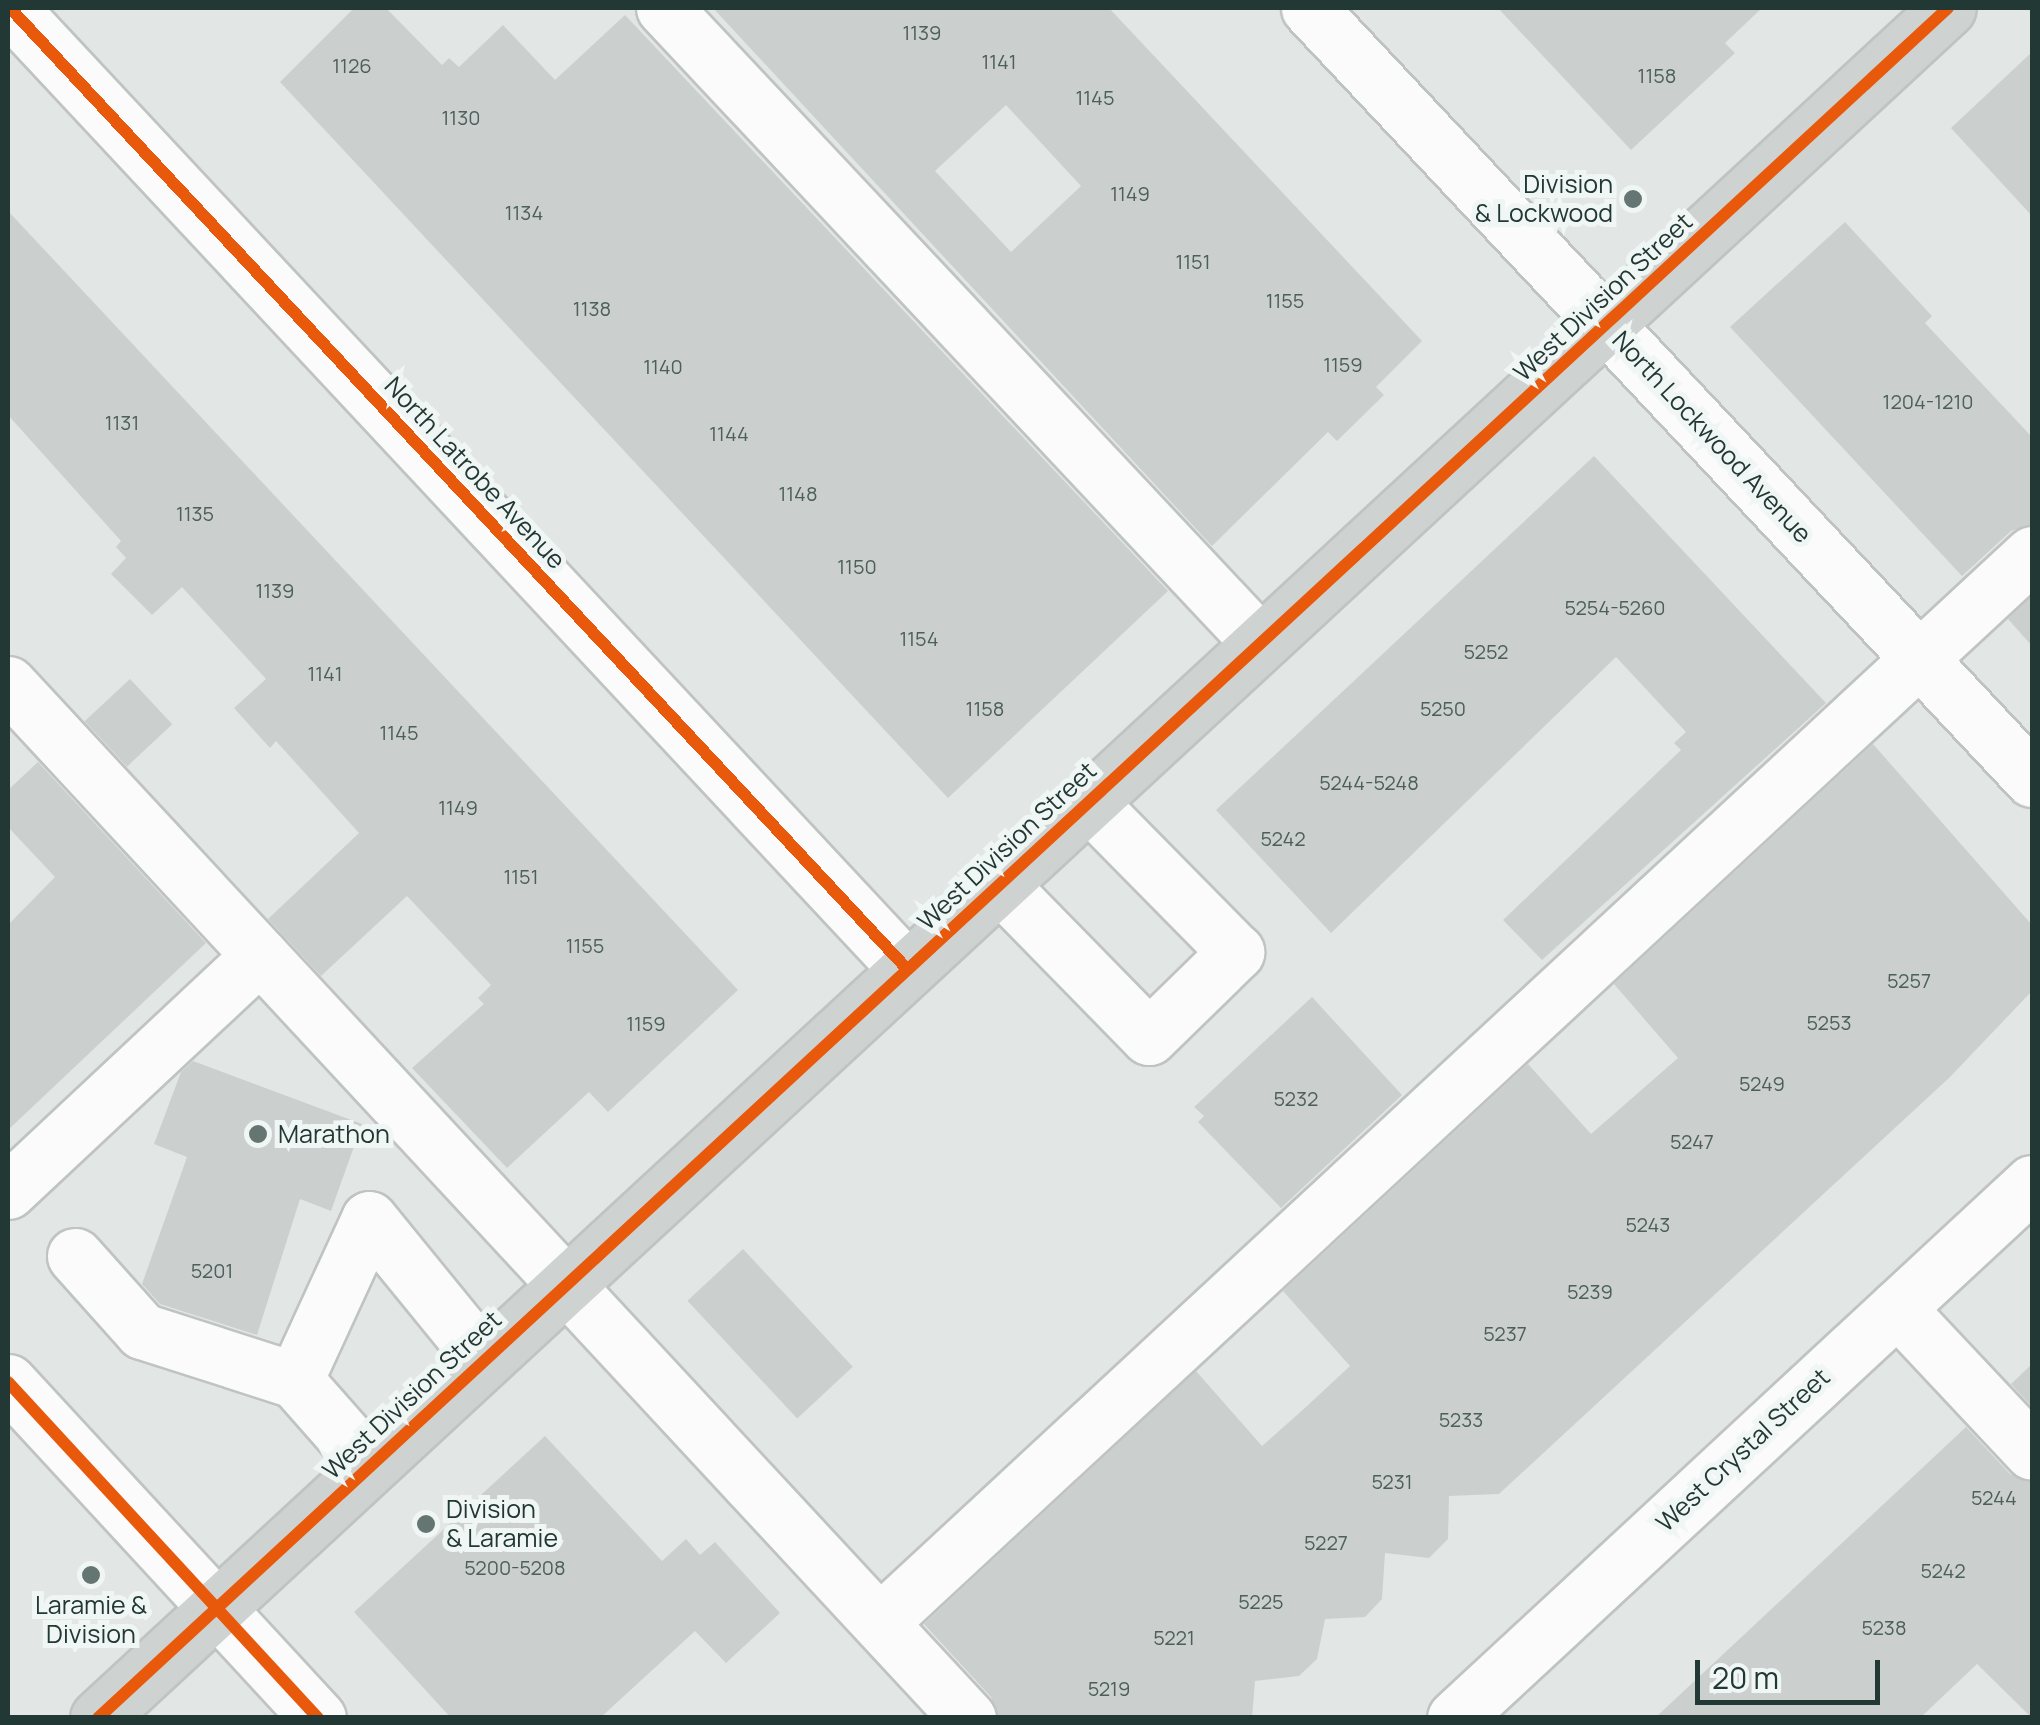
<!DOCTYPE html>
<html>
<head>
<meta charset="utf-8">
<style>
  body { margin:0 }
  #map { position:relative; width:2040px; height:1725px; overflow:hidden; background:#e2e7e5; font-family:Manrope,sans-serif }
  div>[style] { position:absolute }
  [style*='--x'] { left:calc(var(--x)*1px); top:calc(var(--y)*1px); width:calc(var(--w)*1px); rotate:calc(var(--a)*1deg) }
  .building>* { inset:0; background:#cbd0ce; transform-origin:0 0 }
  .roads { filter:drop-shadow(2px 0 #bfc4c2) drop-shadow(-2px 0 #bfc4c2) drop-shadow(0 2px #bfc4c2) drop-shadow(0 -2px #bfc4c2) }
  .minor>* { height:55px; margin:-27.5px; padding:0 27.5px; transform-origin:27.5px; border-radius:27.5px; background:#fbfbfb }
  .major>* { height:55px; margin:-27.5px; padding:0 27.5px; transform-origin:27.5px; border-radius:27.5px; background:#ced3d2 }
  .cycleway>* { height:12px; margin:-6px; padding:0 6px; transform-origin:6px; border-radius:6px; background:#e8590c }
  .dots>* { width:28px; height:28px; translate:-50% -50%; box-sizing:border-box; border:5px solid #f0f6f4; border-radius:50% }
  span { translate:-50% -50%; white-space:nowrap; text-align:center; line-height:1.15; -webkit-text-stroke:10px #f0f6f4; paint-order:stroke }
  .number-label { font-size:20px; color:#4d5f5b }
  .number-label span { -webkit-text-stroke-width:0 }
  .poi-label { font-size:25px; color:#223834 }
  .right { translate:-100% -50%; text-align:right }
  .left { translate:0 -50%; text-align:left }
  .street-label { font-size:25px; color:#223834 }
  .frame { position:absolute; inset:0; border:10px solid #223834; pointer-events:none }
  .scale { position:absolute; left:1695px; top:1660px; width:185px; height:45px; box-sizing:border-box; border:5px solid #223834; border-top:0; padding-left:12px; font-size:30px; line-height:35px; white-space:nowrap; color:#223834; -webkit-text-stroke:8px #f0f6f4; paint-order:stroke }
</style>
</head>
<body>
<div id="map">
  <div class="building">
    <i style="clip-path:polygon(354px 8px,386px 8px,442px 65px,449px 58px,459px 67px,503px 25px,555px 80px,625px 15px,1168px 591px,948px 798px,280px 82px)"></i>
    <i style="clip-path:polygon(evenodd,713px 8px,1109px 8px,1422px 341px,1376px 387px,1384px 395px,1337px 441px,1328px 432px,1212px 546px,713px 8px,1006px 105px,1081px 186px,1011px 252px,935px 171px,1006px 105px)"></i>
    <i style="clip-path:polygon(1498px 8px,1762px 8px,1725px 43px,1735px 53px,1631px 150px)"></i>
    <i style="clip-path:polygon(2032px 52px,2032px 216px,1951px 128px)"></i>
    <i style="clip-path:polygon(8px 211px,738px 990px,608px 1112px,589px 1092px,507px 1168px,412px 1068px,484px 1004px,478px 998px,491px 985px,407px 896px,321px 976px,268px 919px,359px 833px,276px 741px,270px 748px,234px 708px,266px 679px,182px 587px,152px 615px,111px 574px,126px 558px,116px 547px,121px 541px,8px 415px)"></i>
    <i style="clip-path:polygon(1845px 222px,1932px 316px,1925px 323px,2032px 437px,2032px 524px,2011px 531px,1962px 576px,1730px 327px)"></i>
    <i style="clip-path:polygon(1594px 456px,1826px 703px,1542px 960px,1503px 920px,1681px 750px,1674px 743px,1686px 732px,1616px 657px,1331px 933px,1216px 810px)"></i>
    <i style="clip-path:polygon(2032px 596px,2032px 646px,2008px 619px)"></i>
    <i style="left:130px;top:679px;width:62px;height:62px;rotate:47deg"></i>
    <i style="clip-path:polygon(1873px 744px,2032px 925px,2032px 991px,1949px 1078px,1499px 1494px,1449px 1496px,1448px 1539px,1429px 1558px,1385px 1553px,1382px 1599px,1365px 1617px,1325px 1619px,1317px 1659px,1299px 1676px,1255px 1681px,1252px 1718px,998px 1718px,991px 1697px,924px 1624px,1196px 1371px,1262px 1446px,1306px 1407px,1350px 1366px,1283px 1291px,1528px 1064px,1591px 1134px,1678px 1058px,1614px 984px)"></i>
    <i style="clip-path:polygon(38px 762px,206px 943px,8px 1130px,8px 925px,55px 877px,8px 827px,8px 790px)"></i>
    <i style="clip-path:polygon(1312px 997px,1402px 1095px,1281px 1208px,1198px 1122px,1204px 1116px,1194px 1107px)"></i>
    <i style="clip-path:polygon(193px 1061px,362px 1124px,331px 1211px,300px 1199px,257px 1335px,160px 1304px,142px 1284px,187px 1157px,154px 1144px,181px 1072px)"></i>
    <i style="left:743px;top:1249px;width:161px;height:76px;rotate:47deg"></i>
    <i style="clip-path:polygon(2032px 1364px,2032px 1407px,2011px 1384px)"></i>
    <i style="clip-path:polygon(1966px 1427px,2010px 1474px,2032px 1482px,2032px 1718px,1977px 1664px,1920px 1718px,1655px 1718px)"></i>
    <i style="clip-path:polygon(545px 1436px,662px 1561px,686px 1539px,700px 1555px,715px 1542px,780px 1613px,726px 1663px,695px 1631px,600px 1718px,451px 1718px,354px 1612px)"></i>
  </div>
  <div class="roads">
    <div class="minor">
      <i style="--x:10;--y:8;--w:1315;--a:46.97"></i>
      <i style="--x:664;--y:8;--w:871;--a:46.81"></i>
      <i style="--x:1309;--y:8;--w:1057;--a:46.84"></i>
      <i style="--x:8;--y:684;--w:1411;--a:47.13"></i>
      <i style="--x:999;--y:884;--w:214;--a:45.6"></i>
      <i style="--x:1149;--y:1037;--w:122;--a:-44.3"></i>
      <i style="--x:1236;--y:952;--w:211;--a:-134.6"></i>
      <i style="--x:8;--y:1191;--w:345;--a:-43.1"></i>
      <i style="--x:75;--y:1256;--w:101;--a:48.2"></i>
      <i style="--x:142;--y:1331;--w:161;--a:17.8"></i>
      <i style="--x:295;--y:1380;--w:112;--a:48.6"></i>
      <i style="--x:1897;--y:1308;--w:197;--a:46.8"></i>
      <i style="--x:295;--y:1380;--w:177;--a:-65.3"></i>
      <i style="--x:369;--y:1219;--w:181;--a:50.8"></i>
      <i style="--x:8;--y:1382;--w:457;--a:47.3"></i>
      <i style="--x:880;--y:1622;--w:1571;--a:-42.83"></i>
      <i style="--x:1455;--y:1718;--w:787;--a:-42.84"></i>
    </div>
    <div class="major">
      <i style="--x:98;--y:1718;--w:2519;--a:-42.75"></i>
    </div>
  </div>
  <div class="cycleway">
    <i style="--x:10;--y:8;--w:1315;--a:46.97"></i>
    <i style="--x:8;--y:1382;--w:457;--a:47.3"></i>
    <i style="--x:98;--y:1718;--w:2519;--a:-42.75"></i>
  </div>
  <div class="dots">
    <i style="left:1633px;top:199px;background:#657572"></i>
    <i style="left:258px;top:1134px;background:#657572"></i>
    <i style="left:426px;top:1524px;background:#657572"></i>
    <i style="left:91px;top:1575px;background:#657572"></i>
  </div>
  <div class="number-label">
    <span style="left:922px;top:32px">1139</span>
    <span style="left:999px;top:61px">1141</span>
    <span style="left:352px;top:65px">1126</span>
    <span style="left:1657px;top:75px">1158</span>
    <span style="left:1095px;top:97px">1145</span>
    <span style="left:461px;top:117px">1130</span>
    <span style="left:1130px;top:193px">1149</span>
    <span style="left:524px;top:212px">1134</span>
    <span style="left:1193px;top:261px">1151</span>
    <span style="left:1285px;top:300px">1155</span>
    <span style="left:592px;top:308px">1138</span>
    <span style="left:1343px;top:364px">1159</span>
    <span style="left:663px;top:366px">1140</span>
    <span style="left:1928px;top:401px">1204-1210</span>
    <span style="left:122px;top:422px">1131</span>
    <span style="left:729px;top:433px">1144</span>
    <span style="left:798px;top:493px">1148</span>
    <span style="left:195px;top:513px">1135</span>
    <span style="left:857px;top:566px">1150</span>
    <span style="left:275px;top:590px">1139</span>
    <span style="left:1615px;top:607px">5254-5260</span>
    <span style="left:919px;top:638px">1154</span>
    <span style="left:1486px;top:651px">5252</span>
    <span style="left:325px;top:673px">1141</span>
    <span style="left:985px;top:708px">1158</span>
    <span style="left:1443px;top:708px">5250</span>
    <span style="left:399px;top:732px">1145</span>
    <span style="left:1369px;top:782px">5244-5248</span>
    <span style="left:458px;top:807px">1149</span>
    <span style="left:1283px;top:838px">5242</span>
    <span style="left:521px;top:876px">1151</span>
    <span style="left:585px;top:945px">1155</span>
    <span style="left:1909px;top:980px">5257</span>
    <span style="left:1829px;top:1022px">5253</span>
    <span style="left:646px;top:1023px">1159</span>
    <span style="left:1762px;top:1083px">5249</span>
    <span style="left:1296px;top:1098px">5232</span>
    <span style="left:1692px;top:1141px">5247</span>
    <span style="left:1648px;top:1224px">5243</span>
    <span style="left:212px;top:1270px">5201</span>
    <span style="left:1590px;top:1291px">5239</span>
    <span style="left:1505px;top:1333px">5237</span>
    <span style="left:1461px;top:1419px">5233</span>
    <span style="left:1392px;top:1481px">5231</span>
    <span style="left:1994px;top:1497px">5244</span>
    <span style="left:1326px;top:1542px">5227</span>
    <span style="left:515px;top:1567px">5200-5208</span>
    <span style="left:1943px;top:1570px">5242</span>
    <span style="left:1261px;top:1601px">5225</span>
    <span style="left:1884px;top:1627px">5238</span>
    <span style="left:1174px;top:1637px">5221</span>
    <span style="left:1109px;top:1688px">5219</span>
  </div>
  <div class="poi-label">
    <span class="right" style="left:1613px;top:199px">Division<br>&amp; Lockwood</span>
    <span class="left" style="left:278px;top:1134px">Marathon</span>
    <span class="left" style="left:446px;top:1524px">Division<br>&amp; Laramie</span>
    <span style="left:91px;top:1620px">Laramie &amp;<br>Division</span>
  </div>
  <div class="street-label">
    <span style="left:1603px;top:297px;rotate:-43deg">West Division Street</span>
    <span style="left:1712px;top:437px;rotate:47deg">North Lockwood Avenue</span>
    <span style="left:475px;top:473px;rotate:47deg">North Latrobe Avenue</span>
    <span style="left:1007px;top:846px;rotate:-43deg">West Division Street</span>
    <span style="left:412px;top:1395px;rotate:-43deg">West Division Street</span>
    <span style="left:1743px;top:1450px;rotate:-43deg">West Crystal Street</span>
  </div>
  <div class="frame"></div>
  <div class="scale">20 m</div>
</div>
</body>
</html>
